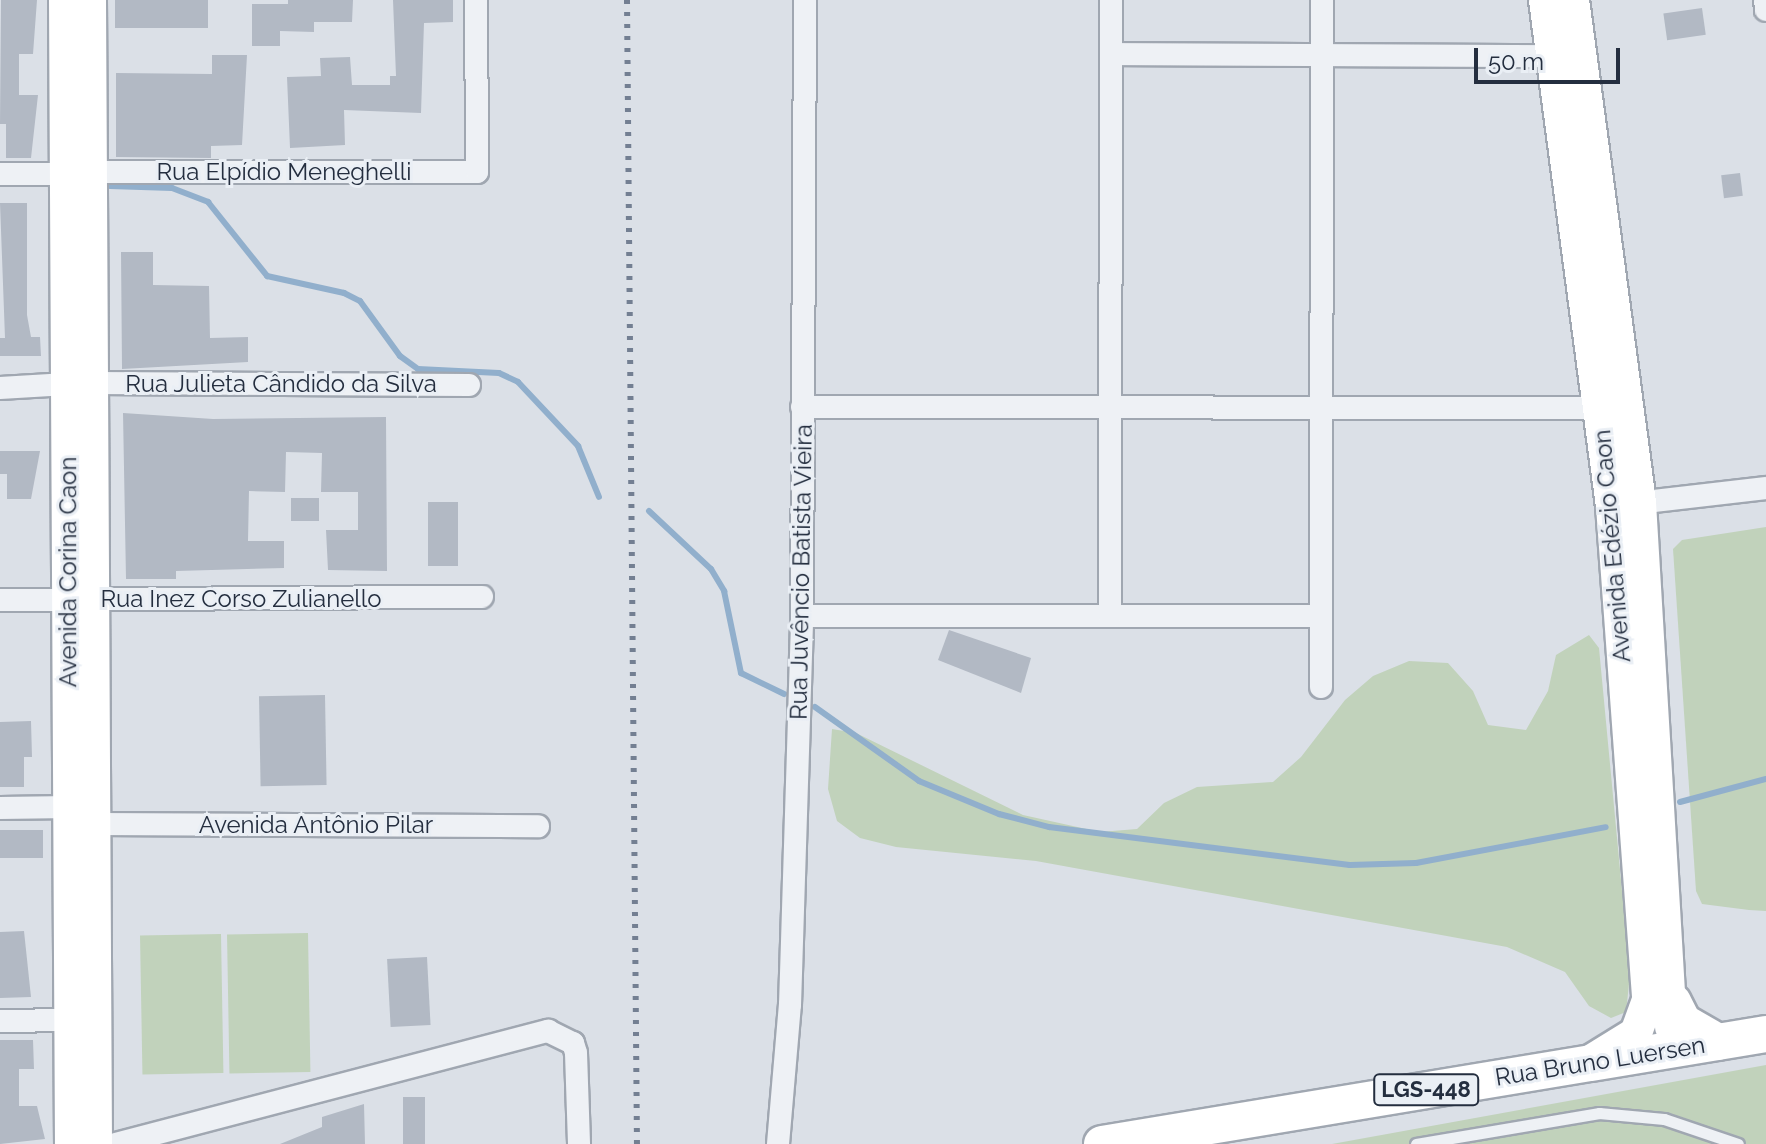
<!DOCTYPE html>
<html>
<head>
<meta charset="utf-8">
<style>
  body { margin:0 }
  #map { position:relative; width:1766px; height:1144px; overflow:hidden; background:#dbe0e7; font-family:Raleway,sans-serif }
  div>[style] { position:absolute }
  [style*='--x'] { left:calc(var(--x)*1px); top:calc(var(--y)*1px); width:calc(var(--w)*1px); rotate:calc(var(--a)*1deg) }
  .green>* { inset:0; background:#c1d2bb; transform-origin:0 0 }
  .stream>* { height:6px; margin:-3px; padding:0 3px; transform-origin:3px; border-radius:3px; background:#91afcc }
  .building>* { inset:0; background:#b2b9c4; transform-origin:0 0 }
  .roads { filter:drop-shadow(2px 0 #a0a7b1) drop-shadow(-2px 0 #a0a7b1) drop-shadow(0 2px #a0a7b1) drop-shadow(0 -2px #a0a7b1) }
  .service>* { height:11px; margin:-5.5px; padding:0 5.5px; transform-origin:5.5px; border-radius:5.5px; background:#eef1f5 }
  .minor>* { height:22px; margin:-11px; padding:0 11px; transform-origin:11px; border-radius:11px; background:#eef1f5 }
  .secondary>* { height:32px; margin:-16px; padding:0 16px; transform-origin:16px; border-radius:16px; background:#fff }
  .primary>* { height:36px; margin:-18px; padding:0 18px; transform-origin:18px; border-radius:18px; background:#fff }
  .rail>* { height:6px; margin-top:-3px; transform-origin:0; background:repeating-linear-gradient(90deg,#737f92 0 4px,transparent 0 12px) }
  span { translate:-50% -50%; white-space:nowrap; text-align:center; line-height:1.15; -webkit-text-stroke:6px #eaeff5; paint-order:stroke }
  .shield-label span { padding:2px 6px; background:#eaeff5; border:2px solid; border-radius:6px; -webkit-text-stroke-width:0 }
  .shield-label { font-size:22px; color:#242e3f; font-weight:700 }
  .street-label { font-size:24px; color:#242e3f }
  .scale { position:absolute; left:1474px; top:48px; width:146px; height:36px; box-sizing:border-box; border:4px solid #242e3f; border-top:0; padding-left:10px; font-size:24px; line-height:28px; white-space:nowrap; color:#242e3f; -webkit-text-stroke:6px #eaeff5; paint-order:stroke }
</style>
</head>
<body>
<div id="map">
  <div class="green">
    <i style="clip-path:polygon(1766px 527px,1766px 911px,1749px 910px,1702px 904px,1696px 891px,1673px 549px,1682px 540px)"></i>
    <i style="clip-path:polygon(1589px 635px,1599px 648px,1630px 975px,1626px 1012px,1611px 1018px,1589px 1006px,1565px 972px,1507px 947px,1036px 861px,896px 847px,860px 838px,837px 821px,828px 789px,832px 729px,856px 733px,1023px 815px,1100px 832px,1137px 829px,1164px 803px,1197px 787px,1273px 782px,1301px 757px,1345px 700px,1373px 676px,1409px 661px,1448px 663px,1473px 691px,1488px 725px,1526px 730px,1548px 691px,1556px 655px)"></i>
    <i style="left:308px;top:933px;width:139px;height:81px;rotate:89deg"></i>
    <i style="left:221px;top:934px;width:139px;height:81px;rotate:89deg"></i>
    <i style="clip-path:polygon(1766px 1065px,1766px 1144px,1332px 1144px)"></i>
  </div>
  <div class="stream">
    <i style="--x:110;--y:186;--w:62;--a:1.8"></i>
    <i style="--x:172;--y:188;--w:39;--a:21"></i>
    <i style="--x:208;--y:202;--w:95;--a:51.4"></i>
    <i style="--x:267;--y:276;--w:79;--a:12.4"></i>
    <i style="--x:344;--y:293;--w:18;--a:27"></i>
    <i style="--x:360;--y:301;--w:68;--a:54"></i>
    <i style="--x:400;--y:356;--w:22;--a:36"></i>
    <i style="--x:418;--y:369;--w:81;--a:2.8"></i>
    <i style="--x:499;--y:373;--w:21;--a:25"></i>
    <i style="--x:518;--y:382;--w:88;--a:46.8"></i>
    <i style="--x:578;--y:446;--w:55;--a:67.6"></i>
    <i style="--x:649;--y:511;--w:85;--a:43.1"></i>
    <i style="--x:711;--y:569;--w:26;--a:59"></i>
    <i style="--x:724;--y:591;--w:84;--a:78.3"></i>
    <i style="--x:741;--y:673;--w:48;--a:26"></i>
    <i style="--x:815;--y:707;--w:128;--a:35.4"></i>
    <i style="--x:919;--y:781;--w:87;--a:22.4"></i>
    <i style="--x:999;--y:814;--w:52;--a:14.6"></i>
    <i style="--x:1049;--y:827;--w:303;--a:7.2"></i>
    <i style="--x:1350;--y:865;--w:66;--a:-1.7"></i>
    <i style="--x:1416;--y:863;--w:193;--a:-10.7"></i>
    <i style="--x:1680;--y:802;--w:89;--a:-15"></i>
  </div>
  <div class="building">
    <i style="clip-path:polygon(1px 0,37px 0,33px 54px,19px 54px,19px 95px,38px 95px,31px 158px,6px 158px,6px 124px,0 124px)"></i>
    <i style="left:115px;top:0;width:93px;height:28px"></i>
    <i style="clip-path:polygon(288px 0,353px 0,352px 22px,314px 22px,314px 32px,280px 31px,280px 46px,252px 46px,252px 4px,288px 4px)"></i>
    <i style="clip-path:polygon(393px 0,453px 0,453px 22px,424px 23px,421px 113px,344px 110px,345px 145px,290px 148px,287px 77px,321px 76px,320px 58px,350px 57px,352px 85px,390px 85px,390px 76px,396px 76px)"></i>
    <i style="left:1702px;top:8px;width:27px;height:39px;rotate:82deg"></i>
    <i style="clip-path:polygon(212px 55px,247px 55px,242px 145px,211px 146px,211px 158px,116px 157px,116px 73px,212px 74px)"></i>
    <i style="left:1740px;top:173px;width:23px;height:19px;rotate:83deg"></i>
    <i style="clip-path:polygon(0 203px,27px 203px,27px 315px,31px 337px,40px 337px,41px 356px,0 356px,0 338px,5px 338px)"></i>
    <i style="clip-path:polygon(121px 252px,153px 252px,153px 285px,209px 286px,210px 338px,248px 337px,248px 362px,122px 369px)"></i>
    <i style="clip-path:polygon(123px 413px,213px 419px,386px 417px,387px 571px,328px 570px,326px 530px,358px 530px,358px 492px,321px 492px,322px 453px,286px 452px,285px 492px,249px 491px,248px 541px,284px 541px,284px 568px,176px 571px,176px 579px,126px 579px)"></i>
    <i style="clip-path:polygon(0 451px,40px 451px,31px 499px,7px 499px,7px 474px,0 474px)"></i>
    <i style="left:291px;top:498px;width:28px;height:23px"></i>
    <i style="left:428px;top:502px;width:30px;height:64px"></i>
    <i style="clip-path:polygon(949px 630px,1031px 658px,1021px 693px,938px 660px)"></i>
    <i style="left:325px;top:695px;width:90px;height:66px;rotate:89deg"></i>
    <i style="clip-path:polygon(31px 721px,32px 757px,24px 757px,24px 787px,0 787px,0 722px)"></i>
    <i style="left:0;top:830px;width:43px;height:28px"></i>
    <i style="clip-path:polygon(24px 931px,31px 997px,0 998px,0 932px)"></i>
    <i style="left:427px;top:957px;width:68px;height:40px;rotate:87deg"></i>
    <i style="clip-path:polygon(0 1040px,33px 1040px,34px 1069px,19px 1069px,19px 1106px,37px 1106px,45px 1139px,0 1144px)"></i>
    <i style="left:403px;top:1097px;width:22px;height:47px"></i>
    <i style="clip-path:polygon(364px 1104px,365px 1144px,280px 1144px,322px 1127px,322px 1117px)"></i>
  </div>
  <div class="roads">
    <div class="service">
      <i style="--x:1416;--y:1144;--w:186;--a:-9.6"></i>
      <i style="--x:1599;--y:1113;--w:65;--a:5.3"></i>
      <i style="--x:1664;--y:1119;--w:78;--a:18.7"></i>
    </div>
    <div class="minor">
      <i style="--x:1765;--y:0;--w:10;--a:84"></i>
      <i style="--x:1111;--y:54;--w:442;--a:0.3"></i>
      <i style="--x:91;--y:172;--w:386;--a:0"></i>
      <i style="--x:477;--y:172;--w:172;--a:-90.3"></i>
      <i style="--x:0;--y:174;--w:66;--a:0"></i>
      <i style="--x:93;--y:383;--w:376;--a:0.3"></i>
      <i style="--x:0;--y:388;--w:67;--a:-3.4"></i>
      <i style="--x:802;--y:407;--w:797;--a:0.07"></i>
      <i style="--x:1628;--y:504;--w:139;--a:-6.6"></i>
      <i style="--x:0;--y:600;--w:482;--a:-0.4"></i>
      <i style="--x:802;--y:616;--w:519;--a:0"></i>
      <i style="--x:1110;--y:616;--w:616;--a:-89.91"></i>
      <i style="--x:1321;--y:687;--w:687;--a:-89.92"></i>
      <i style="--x:0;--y:808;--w:70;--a:-0.8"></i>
      <i style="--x:95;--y:824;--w:443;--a:0.3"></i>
      <i style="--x:0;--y:1021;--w:71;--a:-0.8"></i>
      <i style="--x:116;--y:1144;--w:447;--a:-14.7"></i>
      <i style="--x:548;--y:1031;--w:28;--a:26"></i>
      <i style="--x:573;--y:1043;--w:10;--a:73"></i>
      <i style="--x:576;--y:1053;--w:91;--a:88.1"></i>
      <i style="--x:778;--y:1144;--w:140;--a:-85.1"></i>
      <i style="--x:790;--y:1005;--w:389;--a:-88.2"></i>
      <i style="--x:802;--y:616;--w:616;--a:-89.72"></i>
    </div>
    <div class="secondary">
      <i style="--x:65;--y:0;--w:1144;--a:89.7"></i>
      <i style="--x:90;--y:0;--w:1144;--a:89.7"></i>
      <i style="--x:1545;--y:0;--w:510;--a:82.46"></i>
      <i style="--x:1612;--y:506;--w:495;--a:85.8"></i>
      <i style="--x:1648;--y:1000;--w:35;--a:110"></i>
      <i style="--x:1636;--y:1033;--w:55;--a:148.3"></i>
      <i style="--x:1573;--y:0;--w:507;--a:82.41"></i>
      <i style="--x:1640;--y:503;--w:525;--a:86.61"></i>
    </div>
    <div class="primary">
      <i style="--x:1673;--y:1002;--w:22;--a:63"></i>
      <i style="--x:1683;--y:1022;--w:40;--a:29.7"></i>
      <i style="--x:1102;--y:1144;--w:673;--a:-9.41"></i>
    </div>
  </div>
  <div class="rail">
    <i style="--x:627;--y:0;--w:1144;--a:89.5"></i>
  </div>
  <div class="shield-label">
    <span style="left:1426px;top:1090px">LGS-448</span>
  </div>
  <div class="street-label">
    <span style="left:284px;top:172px">Rua Elpídio Meneghelli</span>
    <span style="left:281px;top:384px">Rua Julieta Cândido da Silva</span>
    <span style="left:1612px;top:546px;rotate:-95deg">Avenida Edézio Caon</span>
    <span style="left:68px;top:572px;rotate:-90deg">Avenida Corina Caon</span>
    <span style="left:801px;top:572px;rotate:-89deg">Rua Juvêncio Batista Vieira</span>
    <span style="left:241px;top:599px">Rua Inez Corso Zulianello</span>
    <span style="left:316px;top:825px">Avenida Antônio Pilar</span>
    <span style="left:1600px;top:1061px;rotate:-9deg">Rua Bruno Luersen</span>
  </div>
  <div class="scale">50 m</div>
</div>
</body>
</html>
